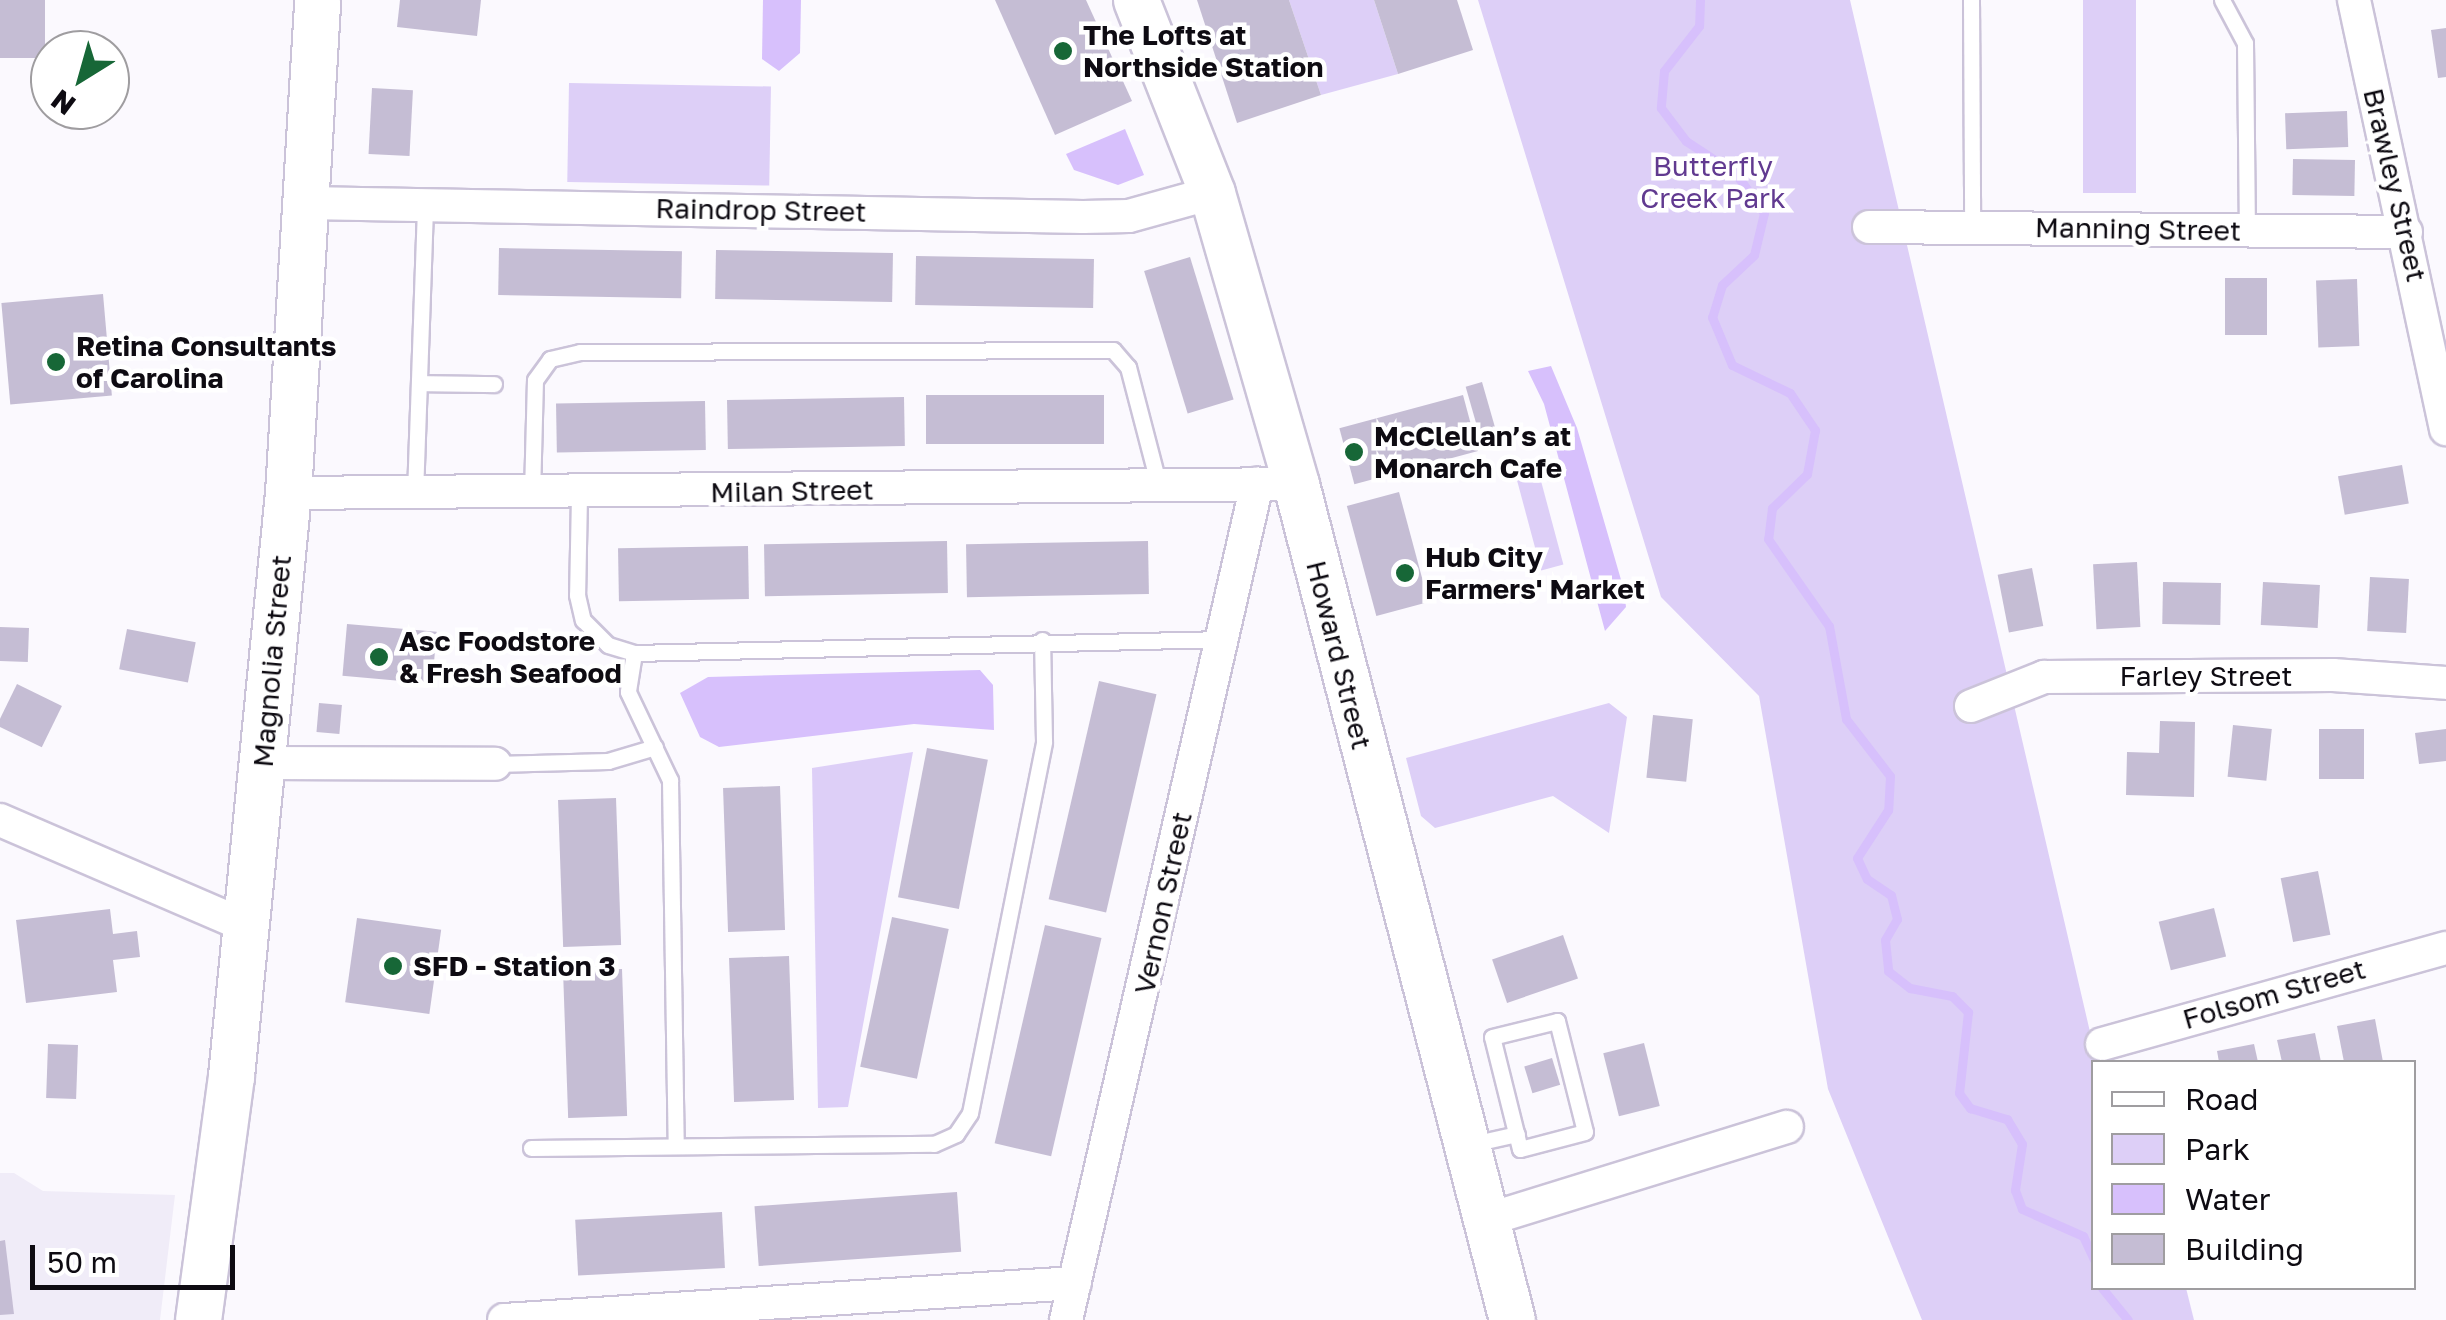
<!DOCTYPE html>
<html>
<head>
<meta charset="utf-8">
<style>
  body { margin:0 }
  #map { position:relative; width:2446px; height:1320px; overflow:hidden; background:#fbf9fe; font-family:"Golos Text",sans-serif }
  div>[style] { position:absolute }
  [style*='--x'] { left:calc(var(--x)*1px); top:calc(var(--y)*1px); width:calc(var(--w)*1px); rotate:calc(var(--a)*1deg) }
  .built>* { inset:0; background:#f0ecf8 }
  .green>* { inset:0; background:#ddcff7; transform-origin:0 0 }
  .water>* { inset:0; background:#d7c0fc }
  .stream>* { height:9px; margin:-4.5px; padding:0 4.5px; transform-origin:4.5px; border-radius:4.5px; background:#d7c0fc }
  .building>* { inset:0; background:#c5bdd4; transform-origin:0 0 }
  .roads { filter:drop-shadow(2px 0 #cbc3d9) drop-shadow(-2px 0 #cbc3d9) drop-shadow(0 2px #cbc3d9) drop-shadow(0 -2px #cbc3d9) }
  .lane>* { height:15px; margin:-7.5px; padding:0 7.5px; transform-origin:7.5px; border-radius:7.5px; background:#fff }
  .street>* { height:32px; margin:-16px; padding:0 16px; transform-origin:16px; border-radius:16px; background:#fff }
  .secondary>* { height:45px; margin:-22.5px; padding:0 22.5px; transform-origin:22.5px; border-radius:22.5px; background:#fff }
  .dots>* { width:28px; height:28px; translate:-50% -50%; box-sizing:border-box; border:5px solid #fff; border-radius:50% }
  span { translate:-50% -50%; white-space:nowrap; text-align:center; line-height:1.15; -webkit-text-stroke:9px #fff; paint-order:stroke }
  .poi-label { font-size:28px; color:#0e0b12; font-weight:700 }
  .left { translate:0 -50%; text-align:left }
  .park-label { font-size:28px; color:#613a90 }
  .street-label { font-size:28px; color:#0e0b12 }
  .legend { position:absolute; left:2091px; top:1060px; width:325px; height:230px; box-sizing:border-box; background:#fff; border:2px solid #9f9da0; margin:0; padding:12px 18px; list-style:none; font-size:30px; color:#0e0b12 }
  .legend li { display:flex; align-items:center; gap:20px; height:50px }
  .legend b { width:50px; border:2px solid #9f9da0 }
  .north { position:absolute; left:30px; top:30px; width:100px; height:100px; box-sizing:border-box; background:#fff; border:2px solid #9f9da0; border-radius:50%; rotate:217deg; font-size:28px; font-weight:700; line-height:40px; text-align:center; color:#0e0b12 }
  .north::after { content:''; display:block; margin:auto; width:35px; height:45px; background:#176737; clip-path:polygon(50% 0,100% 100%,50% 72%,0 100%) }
  .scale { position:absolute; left:30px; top:1245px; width:205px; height:45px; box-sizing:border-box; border:5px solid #0e0b12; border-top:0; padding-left:12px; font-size:30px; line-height:35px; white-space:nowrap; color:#0e0b12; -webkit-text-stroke:8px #fff; paint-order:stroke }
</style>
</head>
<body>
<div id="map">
  <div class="built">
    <i style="clip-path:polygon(0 1173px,14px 1173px,43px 1191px,175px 1195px,160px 1320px,0 1320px)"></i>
  </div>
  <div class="green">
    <i style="clip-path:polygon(1289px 0,1374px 0,1398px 74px,1321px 95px)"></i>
    <i style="clip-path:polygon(1478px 0,1850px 0,2097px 1062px,2094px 1288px,2186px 1288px,2194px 1320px,1922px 1320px,1828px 1089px,1759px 696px,1661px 597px)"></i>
    <i style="left:2083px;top:0;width:53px;height:193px"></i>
    <i style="left:569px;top:83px;width:202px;height:99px;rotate:1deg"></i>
    <i style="left:1537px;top:466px;width:102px;height:23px;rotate:75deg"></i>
    <i style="clip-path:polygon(1609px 703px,1627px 717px,1609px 833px,1553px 796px,1435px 828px,1421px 816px,1406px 758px)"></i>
    <i style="clip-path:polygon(913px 752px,848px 1107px,818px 1108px,812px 768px)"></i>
  </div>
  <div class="water">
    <i style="clip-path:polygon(763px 0,801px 0,800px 53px,779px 71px,762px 59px)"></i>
    <i style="clip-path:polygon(1125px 129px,1144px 175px,1118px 185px,1074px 170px,1066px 154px)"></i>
    <i style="clip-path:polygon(1551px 366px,1577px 428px,1624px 590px,1626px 607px,1605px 631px,1544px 404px,1528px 371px)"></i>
    <i style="clip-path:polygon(980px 670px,993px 685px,994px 730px,914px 724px,719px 747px,700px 737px,680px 693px,708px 677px)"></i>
  </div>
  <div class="stream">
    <i style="--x:1700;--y:0;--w:26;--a:92"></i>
    <i style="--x:1699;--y:26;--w:57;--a:127.9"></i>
    <i style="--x:1664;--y:71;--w:37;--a:95"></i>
    <i style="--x:1661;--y:108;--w:41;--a:52.9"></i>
    <i style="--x:1686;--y:141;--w:60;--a:33.4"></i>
    <i style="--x:1736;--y:174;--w:48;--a:54.3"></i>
    <i style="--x:1764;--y:213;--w:43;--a:103.4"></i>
    <i style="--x:1754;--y:255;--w:44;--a:136.8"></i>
    <i style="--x:1722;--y:285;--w:34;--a:107"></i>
    <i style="--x:1712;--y:317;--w:52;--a:67.4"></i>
    <i style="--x:1732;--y:365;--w:64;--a:25.8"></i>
    <i style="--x:1790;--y:393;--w:45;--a:56"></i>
    <i style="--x:1815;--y:430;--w:45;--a:100.3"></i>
    <i style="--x:1807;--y:474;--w:49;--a:135.8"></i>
    <i style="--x:1772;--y:508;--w:31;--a:97"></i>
    <i style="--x:1768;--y:539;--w:106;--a:55"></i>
    <i style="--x:1829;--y:626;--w:95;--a:79.6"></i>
    <i style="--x:1846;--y:719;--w:72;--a:52.3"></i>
    <i style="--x:1890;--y:776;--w:34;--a:93"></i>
    <i style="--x:1888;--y:810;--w:57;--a:122.9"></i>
    <i style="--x:1857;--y:858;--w:23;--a:65"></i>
    <i style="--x:1867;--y:879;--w:29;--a:34"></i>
    <i style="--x:1891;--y:895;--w:25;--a:76"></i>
    <i style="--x:1897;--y:919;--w:24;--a:120"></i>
    <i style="--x:1885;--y:940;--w:31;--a:84"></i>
    <i style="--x:1888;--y:971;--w:28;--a:38"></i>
    <i style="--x:1910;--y:988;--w:43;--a:10.8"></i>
    <i style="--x:1952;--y:996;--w:23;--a:45"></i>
    <i style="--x:1968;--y:1012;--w:81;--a:96.3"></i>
    <i style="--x:1959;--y:1093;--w:19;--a:54"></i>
    <i style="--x:1970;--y:1108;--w:39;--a:17"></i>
    <i style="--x:2007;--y:1119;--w:29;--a:59"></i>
    <i style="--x:2022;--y:1144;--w:47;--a:98.7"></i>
    <i style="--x:2015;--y:1190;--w:20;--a:70"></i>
    <i style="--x:2022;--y:1209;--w:67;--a:23.9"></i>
    <i style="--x:2083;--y:1236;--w:26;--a:65"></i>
    <i style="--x:2102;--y:1288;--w:41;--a:50.9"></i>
  </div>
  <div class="building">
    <i style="left:0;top:0;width:45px;height:58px"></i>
    <i style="clip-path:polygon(400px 0,481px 0,477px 36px,397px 27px)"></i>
    <i style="clip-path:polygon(995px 0,1086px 0,1132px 101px,1055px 135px)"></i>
    <i style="clip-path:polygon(1197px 0,1289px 0,1321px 95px,1237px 123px)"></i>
    <i style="clip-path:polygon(1374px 0,1457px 0,1473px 50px,1398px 74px)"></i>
    <i style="clip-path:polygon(2446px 28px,2446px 77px,2438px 78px,2431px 30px)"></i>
    <i style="left:372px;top:88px;width:41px;height:66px;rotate:3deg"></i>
    <i style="left:2347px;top:111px;width:36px;height:62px;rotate:88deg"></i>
    <i style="left:2293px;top:159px;width:62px;height:36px;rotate:1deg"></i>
    <i style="left:499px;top:248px;width:183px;height:47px;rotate:1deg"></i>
    <i style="left:716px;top:250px;width:177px;height:49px;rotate:1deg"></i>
    <i style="left:916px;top:256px;width:178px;height:49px;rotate:1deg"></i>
    <i style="left:1190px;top:257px;width:149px;height:48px;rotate:73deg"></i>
    <i style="left:2225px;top:278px;width:42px;height:57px"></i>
    <i style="left:2357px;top:279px;width:67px;height:41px;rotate:88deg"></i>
    <i style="left:103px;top:294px;width:102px;height:102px;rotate:85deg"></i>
    <i style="left:1482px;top:382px;width:63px;height:17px;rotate:74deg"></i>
    <i style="left:1104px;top:395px;width:49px;height:178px;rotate:90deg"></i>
    <i style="left:1463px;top:395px;width:58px;height:128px;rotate:75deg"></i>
    <i style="left:904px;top:397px;width:49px;height:177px;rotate:89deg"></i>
    <i style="left:705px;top:401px;width:49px;height:149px;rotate:89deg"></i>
    <i style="left:2402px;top:465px;width:39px;height:65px;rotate:80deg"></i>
    <i style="left:1399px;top:492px;width:114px;height:54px;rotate:75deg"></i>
    <i style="left:947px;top:541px;width:52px;height:183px;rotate:89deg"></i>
    <i style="left:1148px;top:541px;width:53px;height:182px;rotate:89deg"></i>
    <i style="left:748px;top:546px;width:53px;height:130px;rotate:89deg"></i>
    <i style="left:2137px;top:562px;width:65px;height:44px;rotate:87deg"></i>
    <i style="left:2032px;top:568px;width:59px;height:35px;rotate:79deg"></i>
    <i style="left:2370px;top:577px;width:39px;height:54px;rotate:3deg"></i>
    <i style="left:2163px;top:582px;width:58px;height:42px;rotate:1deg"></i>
    <i style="left:2263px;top:582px;width:57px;height:43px;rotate:3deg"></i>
    <i style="left:347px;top:624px;width:90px;height:52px;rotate:5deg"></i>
    <i style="left:0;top:627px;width:29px;height:34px;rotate:2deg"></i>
    <i style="left:127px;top:629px;width:70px;height:41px;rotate:11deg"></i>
    <i style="left:1099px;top:681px;width:59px;height:224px;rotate:13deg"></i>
    <i style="left:17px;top:684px;width:50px;height:46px;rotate:26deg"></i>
    <i style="left:319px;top:703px;width:23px;height:29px;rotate:5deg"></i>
    <i style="left:1653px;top:715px;width:40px;height:63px;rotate:6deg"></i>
    <i style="clip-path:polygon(2160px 721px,2195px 722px,2194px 797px,2126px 795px,2127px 752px,2159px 753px)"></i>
    <i style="left:2233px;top:725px;width:39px;height:52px;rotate:6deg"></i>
    <i style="left:2319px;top:729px;width:45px;height:50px"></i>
    <i style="clip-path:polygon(2446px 729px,2446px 761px,2419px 764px,2415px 733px)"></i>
    <i style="left:927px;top:748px;width:62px;height:152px;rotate:11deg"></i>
    <i style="left:780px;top:786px;width:144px;height:57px;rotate:88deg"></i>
    <i style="left:616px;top:798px;width:147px;height:58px;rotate:88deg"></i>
    <i style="left:2318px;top:871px;width:65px;height:38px;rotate:79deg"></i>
    <i style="left:2214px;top:908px;width:50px;height:57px;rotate:76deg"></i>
    <i style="clip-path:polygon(110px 909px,113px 934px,137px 931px,140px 957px,113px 960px,117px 992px,26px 1003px,16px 920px)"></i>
    <i style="left:892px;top:917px;width:58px;height:153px;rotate:12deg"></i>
    <i style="left:357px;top:918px;width:85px;height:85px;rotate:8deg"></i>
    <i style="left:1045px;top:925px;width:58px;height:224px;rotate:13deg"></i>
    <i style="left:1563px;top:935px;width:46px;height:75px;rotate:71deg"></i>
    <i style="left:789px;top:956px;width:144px;height:60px;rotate:88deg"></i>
    <i style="left:622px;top:969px;width:147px;height:59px;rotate:88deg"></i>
    <i style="clip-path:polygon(2375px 1019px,2383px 1062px,2344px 1062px,2337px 1026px)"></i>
    <i style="clip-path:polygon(2315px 1033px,2321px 1062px,2282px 1062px,2277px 1040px)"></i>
    <i style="left:1644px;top:1043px;width:65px;height:42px;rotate:76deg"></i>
    <i style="left:48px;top:1044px;width:30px;height:54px;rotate:2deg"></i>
    <i style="clip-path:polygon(2254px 1044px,2258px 1062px,2219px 1062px,2217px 1051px)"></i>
    <i style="left:1552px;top:1058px;width:28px;height:29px;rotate:73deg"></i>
    <i style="left:957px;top:1192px;width:60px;height:203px;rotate:86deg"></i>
    <i style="left:722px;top:1212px;width:56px;height:147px;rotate:87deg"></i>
    <i style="clip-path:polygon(5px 1240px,14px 1314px,0 1315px,0 1241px)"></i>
  </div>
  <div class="roads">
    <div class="lane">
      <i style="--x:1971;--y:0;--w:226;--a:89.7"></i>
      <i style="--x:2222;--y:0;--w:49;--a:61.9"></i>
      <i style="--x:2245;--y:43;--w:189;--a:89.4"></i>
      <i style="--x:419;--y:383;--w:75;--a:0.8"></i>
      <i style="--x:415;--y:494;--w:289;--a:-88"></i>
      <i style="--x:532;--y:494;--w:114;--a:-88.5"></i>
      <i style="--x:535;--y:380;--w:26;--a:-54"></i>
      <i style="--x:550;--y:359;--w:31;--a:-13"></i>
      <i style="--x:580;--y:352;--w:533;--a:-0.21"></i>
      <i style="--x:1113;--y:350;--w:23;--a:49"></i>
      <i style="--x:1128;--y:367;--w:123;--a:75.4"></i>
      <i style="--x:579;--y:495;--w:100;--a:91.1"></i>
      <i style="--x:577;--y:595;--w:26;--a:77"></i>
      <i style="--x:583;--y:620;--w:35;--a:45"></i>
      <i style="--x:608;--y:645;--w:27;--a:17"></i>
      <i style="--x:634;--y:653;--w:588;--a:-1.36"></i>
      <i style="--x:634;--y:653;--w:39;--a:99"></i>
      <i style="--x:628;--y:692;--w:98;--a:64.5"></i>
      <i style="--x:670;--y:780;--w:366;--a:89.1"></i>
      <i style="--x:495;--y:764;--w:113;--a:-1.5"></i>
      <i style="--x:608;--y:761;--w:49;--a:-16.6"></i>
      <i style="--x:1557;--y:1021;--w:114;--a:75.8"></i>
      <i style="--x:1585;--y:1132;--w:67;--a:165.3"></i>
      <i style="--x:1520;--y:1149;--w:115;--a:-104"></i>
      <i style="--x:1492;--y:1037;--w:67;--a:-13.8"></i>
      <i style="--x:1472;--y:1144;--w:46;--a:-12.5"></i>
      <i style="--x:531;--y:1148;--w:403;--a:-0.6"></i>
      <i style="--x:934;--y:1144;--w:24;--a:-24"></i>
      <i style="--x:956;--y:1134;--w:25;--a:-56"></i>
      <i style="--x:970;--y:1113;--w:379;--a:-78.7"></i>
      <i style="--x:1044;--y:741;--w:101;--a:-91.1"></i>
    </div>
    <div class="street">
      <i style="--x:2354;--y:0;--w:439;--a:77.9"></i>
      <i style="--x:306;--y:203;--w:777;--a:1.03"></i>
      <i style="--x:1083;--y:217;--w:46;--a:-1.2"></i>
      <i style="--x:1129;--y:216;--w:86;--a:-15.5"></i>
      <i style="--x:1869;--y:227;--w:537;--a:0.53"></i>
      <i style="--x:288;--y:493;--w:1008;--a:-0.51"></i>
      <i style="--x:1971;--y:706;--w:79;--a:-21.7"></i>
      <i style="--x:2044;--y:677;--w:289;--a:-0.4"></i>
      <i style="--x:2333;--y:675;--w:113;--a:4"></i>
      <i style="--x:263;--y:763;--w:232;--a:0.2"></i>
      <i style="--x:0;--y:820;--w:268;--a:23.3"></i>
      <i style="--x:2102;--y:1044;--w:357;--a:-15.6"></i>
      <i style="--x:1486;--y:1220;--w:315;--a:-17.2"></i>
      <i style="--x:504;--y:1320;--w:572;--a:-3.71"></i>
      <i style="--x:1066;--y:1320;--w:858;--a:-77.13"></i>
    </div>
    <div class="secondary">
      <i style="--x:1136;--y:0;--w:207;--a:68.5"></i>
      <i style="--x:1212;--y:193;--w:303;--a:73.9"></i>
      <i style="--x:1296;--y:484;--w:863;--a:75.51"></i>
      <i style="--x:198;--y:1320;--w:246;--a:-82.3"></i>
      <i style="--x:231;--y:1076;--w:586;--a:-84.42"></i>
      <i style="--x:288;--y:493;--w:494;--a:-86.6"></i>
    </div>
  </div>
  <div class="dots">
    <i style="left:1063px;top:51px;background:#176737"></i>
    <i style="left:56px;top:362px;background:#176737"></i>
    <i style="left:1354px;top:452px;background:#176737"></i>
    <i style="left:1405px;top:573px;background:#176737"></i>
    <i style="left:379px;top:657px;background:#176737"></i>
    <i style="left:393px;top:966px;background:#176737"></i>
  </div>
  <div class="poi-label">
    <span class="left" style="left:1083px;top:51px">The Lofts at<br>Northside Station</span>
    <span class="left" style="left:76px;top:362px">Retina Consultants<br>of Carolina</span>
    <span class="left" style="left:1374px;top:452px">McClellan’s at<br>Monarch Cafe</span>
    <span class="left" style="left:1425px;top:573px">Hub City<br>Farmers' Market</span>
    <span class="left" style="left:399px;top:657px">Asc Foodstore<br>&amp; Fresh Seafood</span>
    <span class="left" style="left:413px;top:966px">SFD - Station 3</span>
  </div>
  <div class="park-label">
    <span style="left:1713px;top:182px">Butterfly<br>Creek Park</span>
  </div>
  <div class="street-label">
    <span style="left:2395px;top:185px;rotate:77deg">Brawley Street</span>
    <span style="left:761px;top:210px;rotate:1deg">Raindrop Street</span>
    <span style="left:2138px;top:229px;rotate:1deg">Manning Street</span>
    <span style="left:792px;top:491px;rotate:-1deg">Milan Street</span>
    <span style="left:1339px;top:655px;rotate:76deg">Howard Street</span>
    <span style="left:272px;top:661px;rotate:-85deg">Magnolia Street</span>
    <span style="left:2206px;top:676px">Farley Street</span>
    <span style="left:1163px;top:903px;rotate:-78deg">Vernon Street</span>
    <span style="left:2274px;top:994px;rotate:-16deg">Folsom Street</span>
  </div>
  <ul class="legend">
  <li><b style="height:12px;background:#fff"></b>Road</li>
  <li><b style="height:28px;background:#ddcff7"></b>Park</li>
  <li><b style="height:28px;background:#d7c0fc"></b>Water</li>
  <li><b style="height:28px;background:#c5bdd4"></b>Building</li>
  </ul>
  <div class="north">N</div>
  <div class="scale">50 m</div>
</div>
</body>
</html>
